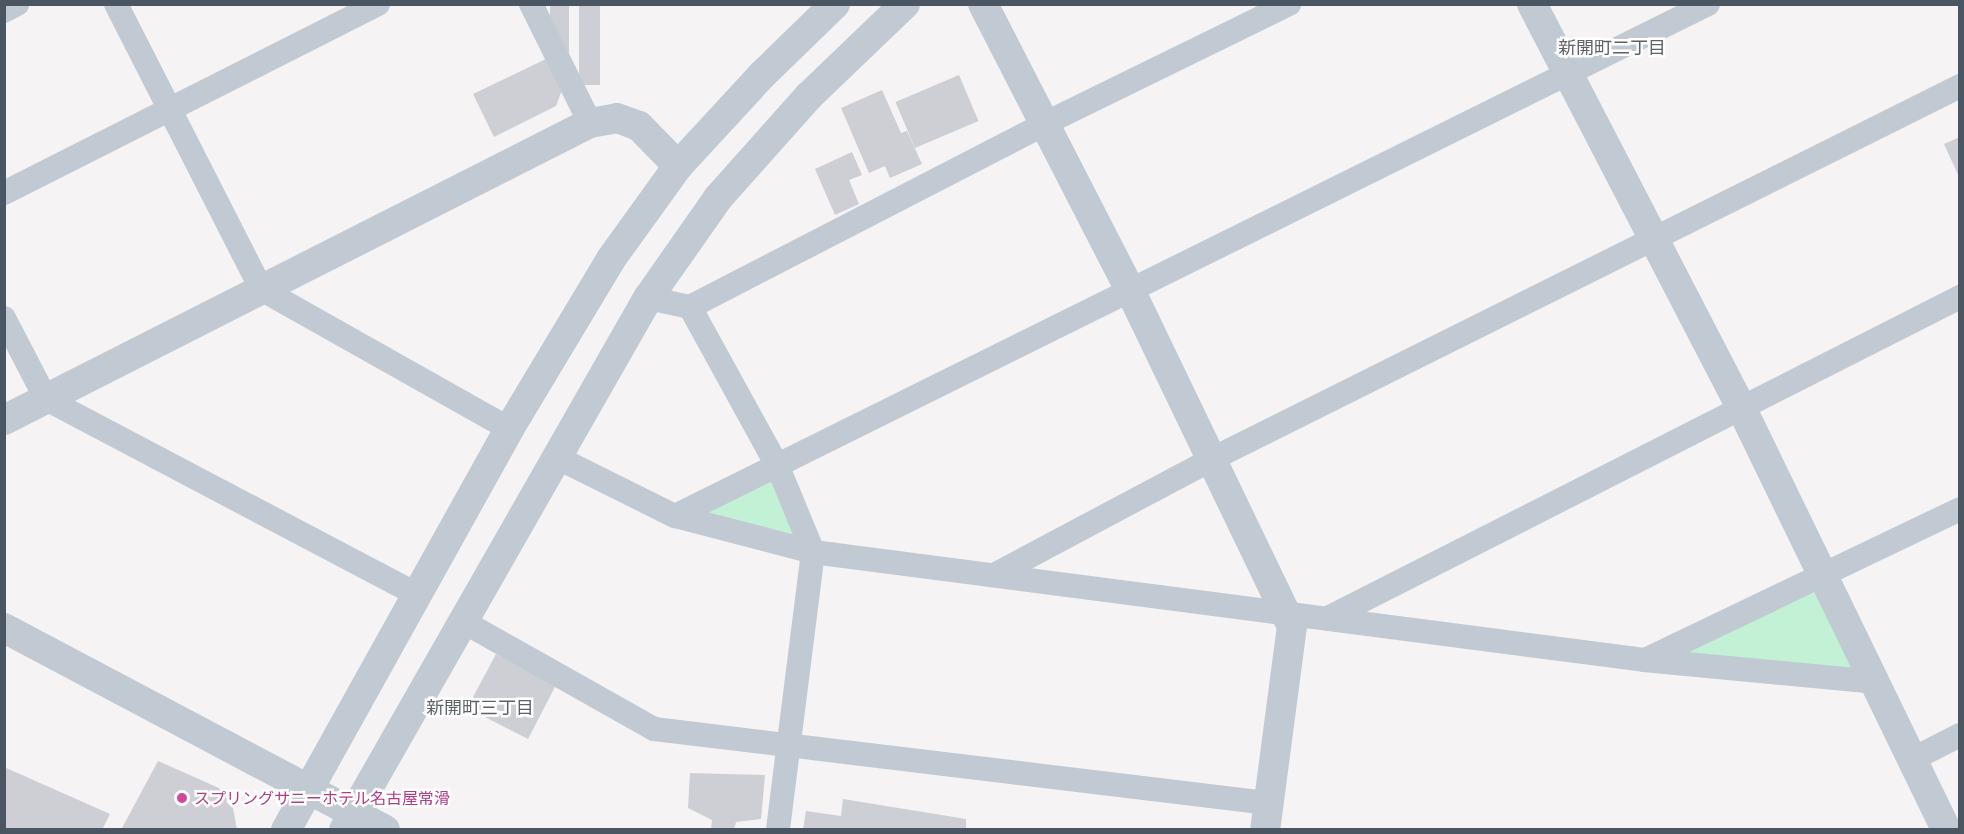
<!DOCTYPE html>
<html>
<head>
<meta charset="utf-8">
<style>
  body { margin:0 }
  #map { position:relative; width:1964px; height:834px; overflow:hidden; background:#f5f3f3; font-family:"Asap Condensed","Noto Sans JP",sans-serif }
  div>[style] { position:absolute }
  [style*='--x'] { left:calc(var(--x)*1px); top:calc(var(--y)*1px); width:calc(var(--w)*1px); rotate:calc(var(--a)*1deg) }
  .green>* { inset:0; background:#c3f1d5 }
  .building>* { inset:0; background:#cdcfd5; transform-origin:0 0 }
  .minor>* { height:24px; margin:-12px; padding:0 12px; transform-origin:12px; border-radius:12px; background:#c1cad2 }
  .tertiary>* { height:30px; margin:-15px; padding:0 15px; transform-origin:15px; border-radius:15px; background:#c1cad2 }
  .dots>* { width:16px; height:16px; translate:-50% -50%; box-sizing:border-box; border:3px solid #fff; border-radius:50% }
  span { translate:-50% -50%; white-space:nowrap; text-align:center; line-height:1.15; -webkit-text-stroke:5px #fff; paint-order:stroke }
  .hotel-label { font-size:16px; color:#b23c85 }
  .left { translate:0 -50%; text-align:left }
  .neighbourhood-label { font-size:18px; color:#5f6368 }
  .frame { position:absolute; inset:0; border:6px solid #4a5661; pointer-events:none }
</style>
</head>
<body>
<div id="map">
  <div class="green">
    <i style="clip-path:polygon(778px 467px,813px 552px,675px 516px)"></i>
    <i style="clip-path:polygon(1823px 575px,1877px 682px,1644px 660px)"></i>
  </div>
  <div class="building">
    <i style="left:550px;top:4px;width:19px;height:85px"></i>
    <i style="left:579px;top:4px;width:21px;height:81px"></i>
    <i style="clip-path:polygon(546px 59px,562px 90px,556px 106px,494px 137px,473px 94px)"></i>
    <i style="left:959px;top:75px;width:50px;height:69px;rotate:67deg"></i>
    <i style="clip-path:polygon(882px 90px,901px 133px,907px 131px,922px 164px,890px 178px,885px 166px,869px 173px,841px 108px)"></i>
    <i style="clip-path:polygon(1960px 137px,1960px 179px,1944px 144px)"></i>
    <i style="clip-path:polygon(852px 152px,862px 175px,849px 180px,859px 204px,835px 215px,815px 169px)"></i>
    <i style="clip-path:polygon(496px 654px,556px 685px,528px 739px,481px 715px,473px 697px)"></i>
    <i style="clip-path:polygon(158px 761px,219px 788px,233px 808px,237px 830px,121px 830px)"></i>
    <i style="clip-path:polygon(4px 767px,110px 814px,102px 830px,4px 830px)"></i>
    <i style="clip-path:polygon(690px 773px,765px 775px,761px 819px,736px 822px,734px 830px,711px 830px,712px 820px,688px 808px)"></i>
    <i style="clip-path:polygon(843px 799px,966px 819px,966px 830px,803px 830px,806px 811px,841px 816px)"></i>
  </div>
  <div class="minor">
    <i style="--x:116;--y:4;--w:320;--a:63"></i>
    <i style="--x:261;--y:289;--w:285;--a:29.4"></i>
    <i style="--x:531;--y:4;--w:133;--a:63.6"></i>
    <i style="--x:4;--y:11;--w:15;--a:-28"></i>
    <i style="--x:4;--y:193;--w:419;--a:-26.8"></i>
    <i style="--x:648;--y:298;--w:43;--a:12.1"></i>
    <i style="--x:690;--y:307;--w:183;--a:61.2"></i>
    <i style="--x:778;--y:467;--w:92;--a:67.6"></i>
    <i style="--x:813;--y:552;--w:280;--a:97.2"></i>
    <i style="--x:690;--y:307;--w:401;--a:-27.3"></i>
    <i style="--x:1046;--y:123;--w:271;--a:-26.1"></i>
    <i style="--x:4;--y:318;--w:91;--a:62.6"></i>
    <i style="--x:46;--y:399;--w:418;--a:27.8"></i>
    <i style="--x:556;--y:457;--w:133;--a:26.4"></i>
    <i style="--x:675;--y:516;--w:143;--a:14.6"></i>
    <i style="--x:813;--y:552;--w:838;--a:7.4"></i>
    <i style="--x:1644;--y:660;--w:234;--a:5.4"></i>
    <i style="--x:675;--y:516;--w:1153;--a:-26.37"></i>
    <i style="--x:994;--y:575;--w:247;--a:-28"></i>
    <i style="--x:1212;--y:459;--w:836;--a:-26.5"></i>
    <i style="--x:1328;--y:618;--w:709;--a:-26.93"></i>
    <i style="--x:464;--y:622;--w:218;--a:29.4"></i>
    <i style="--x:654;--y:729;--w:617;--a:6.88"></i>
    <i style="--x:1645;--y:660;--w:349;--a:-25.6"></i>
    <i style="--x:1911;--y:760;--w:55;--a:-27"></i>
  </div>
  <div class="tertiary">
    <i style="--x:983;--y:4;--w:324;--a:62.8"></i>
    <i style="--x:1131;--y:292;--w:371;--a:64.3"></i>
    <i style="--x:1292;--y:626;--w:206;--a:97.5"></i>
    <i style="--x:1532;--y:4;--w:452;--a:62.6"></i>
    <i style="--x:1740;--y:405;--w:472;--a:64.1"></i>
    <i style="--x:4;--y:420;--w:657;--a:-26.88"></i>
    <i style="--x:590;--y:123;--w:27;--a:-10"></i>
    <i style="--x:617;--y:118;--w:23;--a:20"></i>
    <i style="--x:639;--y:126;--w:56;--a:45.7"></i>
    <i style="--x:4;--y:628;--w:431;--a:27.9"></i>
    <i style="--x:286;--y:830;--w:459;--a:-60.9"></i>
    <i style="--x:509;--y:429;--w:198;--a:-59"></i>
    <i style="--x:611;--y:259;--w:115;--a:-54.2"></i>
    <i style="--x:678;--y:166;--w:124;--a:-47.3"></i>
    <i style="--x:762;--y:75;--w:102;--a:-44.2"></i>
    <i style="--x:344;--y:830;--w:613;--a:-60.26"></i>
    <i style="--x:648;--y:298;--w:122;--a:-55"></i>
    <i style="--x:718;--y:198;--w:137;--a:-48.3"></i>
    <i style="--x:809;--y:96;--w:133;--a:-43.8"></i>
  </div>
  <div class="dots">
    <i style="left:182px;top:798px;background:#d1479c"></i>
  </div>
  <div class="hotel-label">
    <span class="left" style="left:194px;top:798px">スプリングサニーホテル名古屋常滑</span>
  </div>
  <div class="neighbourhood-label">
    <span style="left:1612px;top:48px">新開町二丁目</span>
    <span style="left:480px;top:708px">新開町三丁目</span>
  </div>
  <div class="frame"></div>
</div>
</body>
</html>
